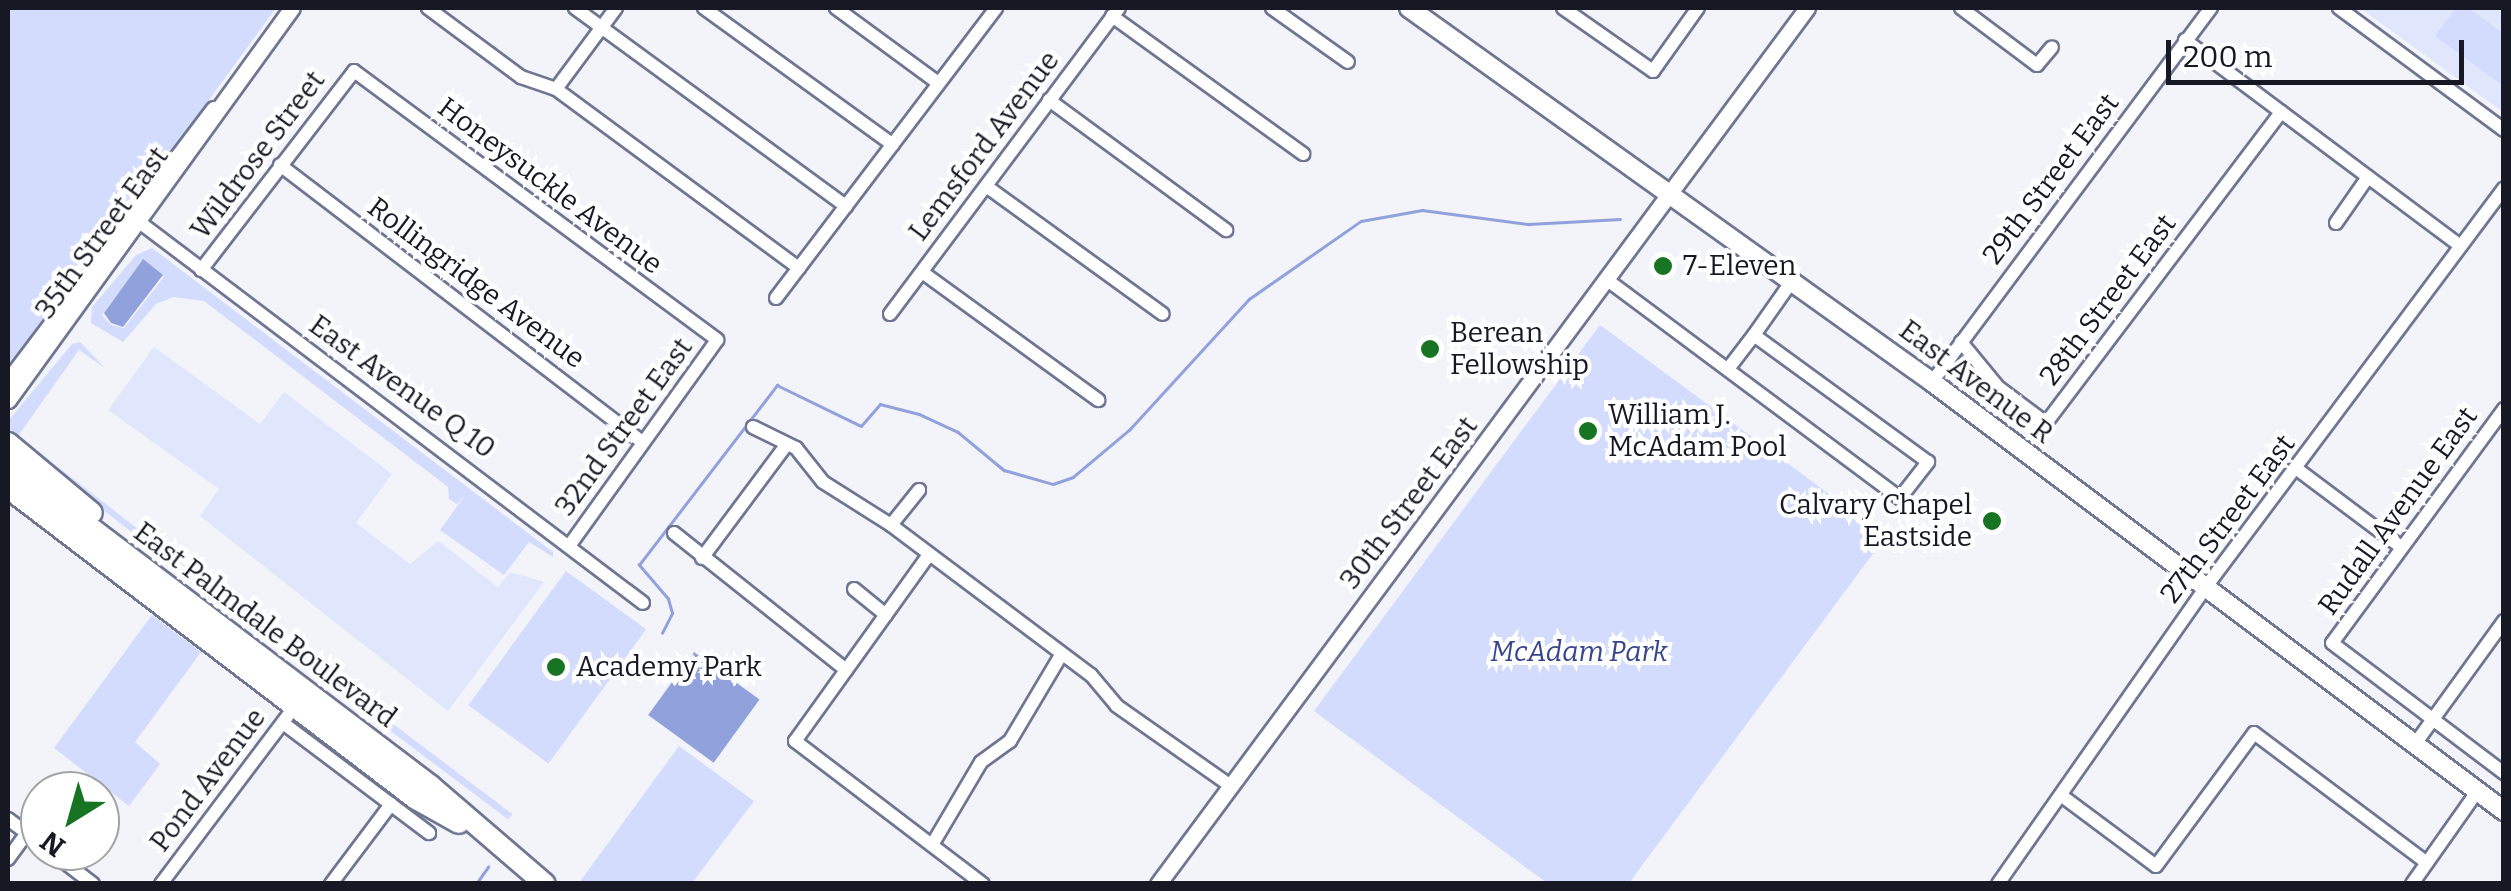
<!DOCTYPE html>
<html>
<head>
<meta charset="utf-8">
<style>
  body { margin:0 }
  #map { position:relative; width:2511px; height:891px; overflow:hidden; background:#f2f4fa; font-family:Bitter,serif }
  div>[style] { position:absolute }
  [style*='--x'] { left:calc(var(--x)*1px); top:calc(var(--y)*1px); width:calc(var(--w)*1px); rotate:calc(var(--a)*1deg) }
  .built>* { inset:0; background:#e0e7fd }
  .green>* { inset:0; background:#d3dcfd; transform-origin:0 0 }
  .water>* { inset:0; background:#91a1dc; transform-origin:0 0 }
  .stream>* { height:2.5px; margin:-1.25px; padding:0 1.25px; transform-origin:1.25px; border-radius:1.25px; background:#91a1dc }
  .roads { filter:drop-shadow(2px 0 #6e7691) drop-shadow(-2px 0 #6e7691) drop-shadow(0 2px #6e7691) drop-shadow(0 -2px #6e7691) }
  .minor>* { height:12px; margin:-6px; padding:0 6px; transform-origin:6px; border-radius:6px; background:#fff }
  .tertiary>* { height:15px; margin:-7.5px; padding:0 7.5px; transform-origin:7.5px; border-radius:7.5px; background:#fff }
  .secondary>* { height:18px; margin:-9px; padding:0 9px; transform-origin:9px; border-radius:9px; background:#fff }
  .trunk>* { height:20px; margin:-10px; padding:0 10px; transform-origin:10px; border-radius:10px; background:#fff }
  .dots>* { width:28px; height:28px; translate:-50% -50%; box-sizing:border-box; border:5px solid #fff; border-radius:50% }
  span { translate:-50% -50%; white-space:nowrap; text-align:center; line-height:1.15; -webkit-text-stroke:8px #fff; paint-order:stroke }
  .street-label { font-size:28px; color:#161923 }
  .poi-label { font-size:28px; color:#161923 }
  .left { translate:0 -50%; text-align:left }
  .right { translate:-100% -50%; text-align:right }
  .park-label { font-size:28px; color:#38458c; font-style:italic }
  .frame { position:absolute; inset:0; border:10px solid #161923; pointer-events:none }
  .north { position:absolute; left:20px; top:771px; width:100px; height:100px; box-sizing:border-box; background:#fff; border:2px solid #a2a3a7; border-radius:50%; rotate:217deg; font-size:28px; font-weight:700; line-height:40px; text-align:center; color:#161923 }
  .north::after { content:''; display:block; margin:auto; width:35px; height:45px; background:#167422; clip-path:polygon(50% 0,100% 100%,50% 72%,0 100%) }
  .scale { position:absolute; left:2166px; top:40px; width:298px; height:45px; box-sizing:border-box; border:5px solid #161923; border-top:0; padding-left:12px; font-size:30px; line-height:35px; white-space:nowrap; color:#161923; -webkit-text-stroke:8px #fff; paint-order:stroke }
</style>
</head>
<body>
<div id="map">
  <div class="built">
    <i style="clip-path:polygon(2360px 8px,2503px 8px,2503px 113px,2503px 112px)"></i>
    <i style="clip-path:polygon(154px 347px,260px 424px,284px 392px,392px 474px,356px 523px,410px 564px,438px 541px,498px 587px,510px 572px,544px 582px,448px 711px,200px 516px,219px 489px,108px 410px)"></i>
  </div>
  <div class="green">
    <i style="clip-path:polygon(8px 8px,276px 8px,8px 375px)"></i>
    <i style="clip-path:polygon(2456px 8px,2468px 8px,2503px 33px,2503px 86px,2435px 36px)"></i>
    <i style="clip-path:polygon(evenodd,152px 248px,553px 552px,553px 557px,529px 542px,504px 575px,440px 530px,466px 494px,457px 504px,449px 499px,448px 487px,204px 301px,173px 297px,156px 304px,123px 342px,91px 323px,92px 307px,136px 255px,152px 248px,142px 260px,164px 277px,124px 328px,111px 325px,102px 315px,142px 260px)"></i>
    <i style="clip-path:polygon(1600px 325px,1886px 536px,1629px 883px,1547px 883px,1314px 711px)"></i>
    <i style="clip-path:polygon(80px 342px,105px 368px,79px 350px,18px 436px,313px 665px,310px 670px,10px 438px,8px 421px,72px 344px)"></i>
    <i style="left:566px;top:571px;width:99px;height:166px;rotate:36deg"></i>
    <i style="clip-path:polygon(152px 615px,201px 652px,135px 742px,160px 764px,129px 806px,54px 748px)"></i>
    <i style="left:328px;top:675px;width:231px;height:7px;rotate:37deg"></i>
    <i style="clip-path:polygon(679px 746px,754px 801px,692px 883px,579px 883px)"></i>
  </div>
  <div class="water">
    <i style="clip-path:polygon(143px 259px,163px 275px,123px 327px,111px 323px,104px 313px)"></i>
    <i style="left:694px;top:652px;width:81px;height:78px;rotate:36deg"></i>
  </div>
  <div class="stream">
    <i style="--x:662;--y:633;--w:22;--a:-63"></i>
    <i style="--x:672;--y:613;--w:15;--a:-106"></i>
    <i style="--x:668;--y:599;--w:45;--a:-130.5"></i>
    <i style="--x:639;--y:565;--w:227;--a:-52.5"></i>
    <i style="--x:777;--y:385;--w:93;--a:26"></i>
    <i style="--x:861;--y:426;--w:29;--a:-49"></i>
    <i style="--x:880;--y:404;--w:40;--a:14.4"></i>
    <i style="--x:919;--y:414;--w:43;--a:24.8"></i>
    <i style="--x:958;--y:432;--w:60;--a:39.6"></i>
    <i style="--x:1004;--y:470;--w:51;--a:15.9"></i>
    <i style="--x:1053;--y:484;--w:21;--a:-19"></i>
    <i style="--x:1073;--y:477;--w:73;--a:-40"></i>
    <i style="--x:1129;--y:430;--w:178;--a:-47.5"></i>
    <i style="--x:1249;--y:299;--w:136;--a:-34.9"></i>
    <i style="--x:1361;--y:221;--w:62;--a:-10.2"></i>
    <i style="--x:1422;--y:210;--w:108;--a:7.5"></i>
    <i style="--x:1529;--y:224;--w:91;--a:-3.1"></i>
    <i style="--x:476;--y:884;--w:21;--a:-55"></i>
  </div>
  <div class="roads">
    <div class="minor">
      <i style="--x:428;--y:8;--w:116;--a:36.6"></i>
      <i style="--x:521;--y:77;--w:37;--a:19"></i>
      <i style="--x:556;--y:89;--w:302;--a:36.4"></i>
      <i style="--x:575;--y:8;--w:336;--a:36.2"></i>
      <i style="--x:704;--y:8;--w:233;--a:35.9"></i>
      <i style="--x:836;--y:8;--w:127;--a:36.3"></i>
      <i style="--x:1272;--y:8;--w:93;--a:35.4"></i>
      <i style="--x:1563;--y:8;--w:110;--a:35"></i>
      <i style="--x:1653;--y:71;--w:77;--a:-54.5"></i>
      <i style="--x:1961;--y:8;--w:95;--a:36.9"></i>
      <i style="--x:2037;--y:65;--w:23;--a:-50"></i>
      <i style="--x:2339;--y:8;--w:205;--a:36.5"></i>
      <i style="--x:1112;--y:16;--w:236;--a:35.8"></i>
      <i style="--x:2185;--y:40;--w:344;--a:36.8"></i>
      <i style="--x:556;--y:89;--w:101;--a:-53.5"></i>
      <i style="--x:1049;--y:100;--w:220;--a:36.3"></i>
      <i style="--x:280;--y:165;--w:454;--a:37.4"></i>
      <i style="--x:986;--y:186;--w:218;--a:35.9"></i>
      <i style="--x:130;--y:215;--w:643;--a:37.1"></i>
      <i style="--x:2336;--y:223;--w:56;--a:-55.2"></i>
      <i style="--x:201;--y:270;--w:251;--a:-52.4"></i>
      <i style="--x:354;--y:71;--w:452;--a:36.5"></i>
      <i style="--x:717;--y:340;--w:250;--a:125.7"></i>
      <i style="--x:922;--y:272;--w:218;--a:36"></i>
      <i style="--x:1606;--y:279;--w:367;--a:36.7"></i>
      <i style="--x:1900;--y:498;--w:46;--a:-52.1"></i>
      <i style="--x:1928;--y:462;--w:215;--a:-143.9"></i>
      <i style="--x:1754;--y:335;--w:43;--a:127.4"></i>
      <i style="--x:776;--y:298;--w:364;--a:-52.8"></i>
      <i style="--x:890;--y:314;--w:382;--a:-53.2"></i>
      <i style="--x:1754;--y:335;--w:66;--a:-54.9"></i>
      <i style="--x:1961;--y:342;--w:58;--a:50.6"></i>
      <i style="--x:1998;--y:387;--w:60;--a:36.9"></i>
      <i style="--x:2046;--y:423;--w:390;--a:-52.9"></i>
      <i style="--x:1932;--y:382;--w:467;--a:-53.3"></i>
      <i style="--x:2504;--y:409;--w:290;--a:126.3"></i>
      <i style="--x:2332;--y:643;--w:216;--a:37.1"></i>
      <i style="--x:753;--y:427;--w:48;--a:26"></i>
      <i style="--x:796;--y:448;--w:43;--a:51.5"></i>
      <i style="--x:823;--y:482;--w:80;--a:32.3"></i>
      <i style="--x:891;--y:525;--w:250;--a:36.9"></i>
      <i style="--x:1091;--y:675;--w:40;--a:50"></i>
      <i style="--x:1117;--y:706;--w:139;--a:35.1"></i>
      <i style="--x:2297;--y:469;--w:130;--a:36.9"></i>
      <i style="--x:891;--y:525;--w:45;--a:-51.3"></i>
      <i style="--x:674;--y:533;--w:220;--a:38.5"></i>
      <i style="--x:928;--y:556;--w:228;--a:125.7"></i>
      <i style="--x:795;--y:741;--w:236;--a:37.3"></i>
      <i style="--x:702;--y:558;--w:142;--a:-53.3"></i>
      <i style="--x:854;--y:589;--w:41;--a:39.1"></i>
      <i style="--x:283;--y:723;--w:183;--a:37"></i>
      <i style="--x:2415;--y:744;--w:152;--a:-54.1"></i>
      <i style="--x:2062;--y:796;--w:117;--a:36.7"></i>
      <i style="--x:2156;--y:866;--w:165;--a:-53.6"></i>
      <i style="--x:2254;--y:733;--w:216;--a:36.9"></i>
      <i style="--x:8;--y:819;--w:40;--a:37"></i>
      <i style="--x:932;--y:845;--w:96;--a:-59.4"></i>
      <i style="--x:981;--y:762;--w:36;--a:-36"></i>
      <i style="--x:1010;--y:741;--w:100;--a:-59.3"></i>
      <i style="--x:50;--y:851;--w:54;--a:37.5"></i>
      <i style="--x:8;--y:859;--w:32;--a:-54"></i>
      <i style="--x:161;--y:884;--w:223;--a:-53"></i>
      <i style="--x:331;--y:884;--w:100;--a:-53.1"></i>
      <i style="--x:1998;--y:884;--w:361;--a:-55"></i>
      <i style="--x:2205;--y:588;--w:499;--a:-53.2"></i>
      <i style="--x:2412;--y:884;--w:113;--a:-54.8"></i>
    </div>
    <div class="tertiary">
      <i style="--x:8;--y:381;--w:341;--a:-52.9"></i>
      <i style="--x:8;--y:400;--w:484;--a:-54.1"></i>
      <i style="--x:1158;--y:884;--w:1090;--a:-53.47"></i>
    </div>
    <div class="secondary">
      <i style="--x:1409;--y:8;--w:643;--a:35.57"></i>
      <i style="--x:1932;--y:382;--w:715;--a:36.87"></i>
    </div>
    <div class="trunk">
      <i style="--x:8;--y:443;--w:109;--a:39.8"></i>
      <i style="--x:8;--y:465;--w:531;--a:37.19"></i>
      <i style="--x:431;--y:786;--w:150;--a:40.7"></i>
      <i style="--x:8;--y:488;--w:513;--a:37.32"></i>
      <i style="--x:416;--y:799;--w:49;--a:29.2"></i>
    </div>
  </div>
  <div class="dots">
    <i style="left:1663px;top:266px;background:#167422"></i>
    <i style="left:1430px;top:349px;background:#167422"></i>
    <i style="left:1588px;top:431px;background:#167422"></i>
    <i style="left:1992px;top:521px;background:#167422"></i>
    <i style="left:556px;top:667px;background:#167422"></i>
  </div>
  <div class="street-label">
    <span style="left:984px;top:146px;rotate:-53deg">Lemsford Avenue</span>
    <span style="left:258px;top:155px;rotate:-53deg">Wildrose Street</span>
    <span style="left:2051px;top:179px;rotate:-53deg">29th Street East</span>
    <span style="left:550px;top:186px;rotate:37deg">Honeysuckle Avenue</span>
    <span style="left:102px;top:233px;rotate:-54deg">35th Street East</span>
    <span style="left:476px;top:283px;rotate:37deg">Rollingridge Avenue</span>
    <span style="left:2108px;top:300px;rotate:-53deg">28th Street East</span>
    <span style="left:1976px;top:382px;rotate:37deg">East Avenue R</span>
    <span style="left:402px;top:387px;rotate:36deg">East Avenue Q 10</span>
    <span style="left:624px;top:427px;rotate:-54deg">32nd Street East</span>
    <span style="left:1409px;top:503px;rotate:-53deg">30th Street East</span>
    <span style="left:2398px;top:511px;rotate:-54deg">Rudall Avenue East</span>
    <span style="left:2228px;top:519px;rotate:-53deg">27th Street East</span>
    <span style="left:265px;top:625px;rotate:37deg">East Palmdale Boulevard</span>
    <span style="left:208px;top:780px;rotate:-53deg">Pond Avenue</span>
  </div>
  <div class="poi-label">
    <span class="left" style="left:1683px;top:266px">7-Eleven</span>
    <span class="left" style="left:1450px;top:349px">Berean<br>Fellowship</span>
    <span class="left" style="left:1608px;top:431px">William J.<br>McAdam Pool</span>
    <span class="right" style="left:1972px;top:521px">Calvary Chapel<br>Eastside</span>
    <span class="left" style="left:576px;top:667px">Academy Park</span>
  </div>
  <div class="park-label">
    <span style="left:1579px;top:652px">McAdam Park</span>
  </div>
  <div class="frame"></div>
  <div class="north">N</div>
  <div class="scale">200 m</div>
</div>
</body>
</html>
